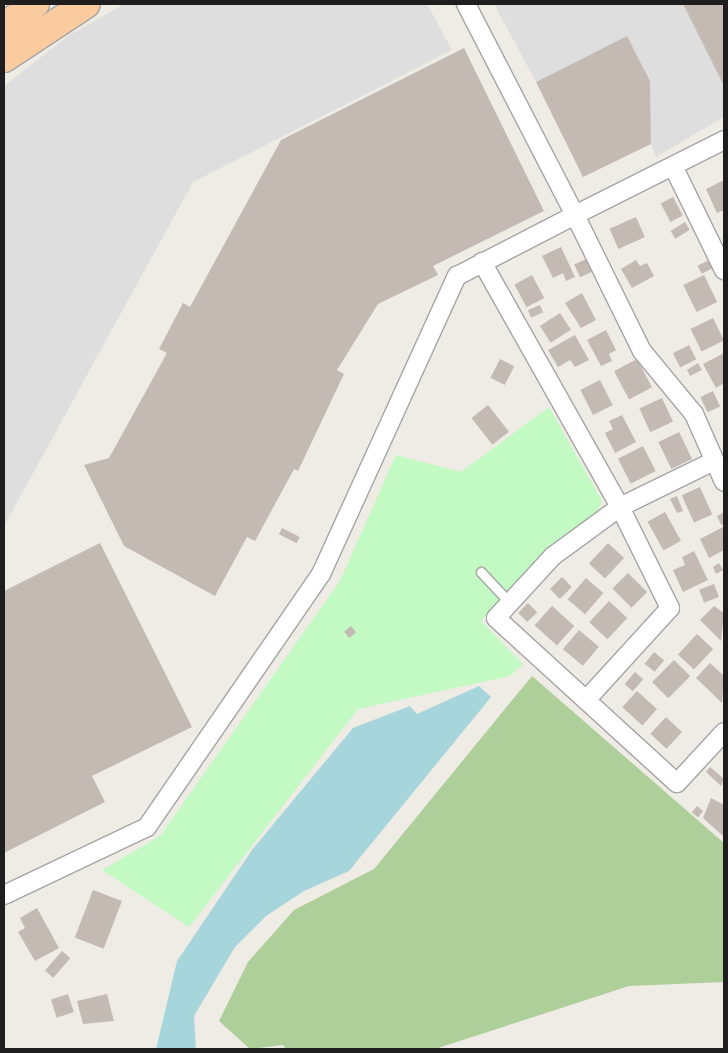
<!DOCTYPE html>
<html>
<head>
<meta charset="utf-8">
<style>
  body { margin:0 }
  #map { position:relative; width:728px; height:1053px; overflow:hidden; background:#efebe5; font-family:"Noto Sans",sans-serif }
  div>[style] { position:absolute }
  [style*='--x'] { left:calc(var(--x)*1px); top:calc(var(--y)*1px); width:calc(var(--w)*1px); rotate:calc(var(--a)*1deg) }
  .forest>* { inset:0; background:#aece9a }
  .park>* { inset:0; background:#c3f9c2 }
  .parking>* { inset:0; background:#dedede }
  .water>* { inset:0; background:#a6d5dc }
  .building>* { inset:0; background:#c4bab4; transform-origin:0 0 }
  .roads { filter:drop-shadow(1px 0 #a5a5a5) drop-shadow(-1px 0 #a5a5a5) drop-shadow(0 1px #a5a5a5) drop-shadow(0 -1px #a5a5a5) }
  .service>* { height:9px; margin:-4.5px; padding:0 4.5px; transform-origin:4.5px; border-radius:4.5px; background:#fff }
  .minor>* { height:18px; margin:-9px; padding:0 9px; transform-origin:9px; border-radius:9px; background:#fff }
  .primary>* { height:28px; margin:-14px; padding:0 14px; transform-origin:14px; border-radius:14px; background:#facb9f }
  span { translate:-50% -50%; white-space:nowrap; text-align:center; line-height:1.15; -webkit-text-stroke:5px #fff; paint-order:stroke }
  .frame { position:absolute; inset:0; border:5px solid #1e1e1e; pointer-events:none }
</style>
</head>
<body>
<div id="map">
  <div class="forest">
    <i style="clip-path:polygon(532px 676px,724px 843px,724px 982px,629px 986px,435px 1049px,286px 1049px,283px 1045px,250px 1049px,219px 1021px,248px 962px,294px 910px,374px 869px)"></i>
  </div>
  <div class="park">
    <i style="clip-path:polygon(549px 407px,602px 501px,597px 512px,550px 545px,481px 621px,523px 664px,510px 676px,358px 709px,189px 927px,102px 870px,160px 836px,340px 581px,396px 455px,461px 472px)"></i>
  </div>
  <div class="parking">
    <i style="clip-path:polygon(124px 4px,427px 4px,452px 50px,193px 182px,4px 526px,4px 86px,68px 36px)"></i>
    <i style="clip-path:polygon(494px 4px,683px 4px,724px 86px,724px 117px,656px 157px,651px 144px,650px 81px,627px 36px,536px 82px)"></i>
  </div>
  <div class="water">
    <i style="clip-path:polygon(479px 686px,491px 697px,349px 871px,304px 891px,266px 916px,235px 947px,194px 1016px,196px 1049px,156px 1049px,177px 961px,252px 850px,353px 728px,410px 706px,417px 714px)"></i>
  </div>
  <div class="building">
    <i style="clip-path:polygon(683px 4px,724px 4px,724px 86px)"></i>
    <i style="clip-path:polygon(627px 36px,650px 81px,651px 144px,583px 177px,536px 82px)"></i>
    <i style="clip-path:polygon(464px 48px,544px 211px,433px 266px,438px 275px,378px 304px,337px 370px,344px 374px,298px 471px,294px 469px,255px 541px,247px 537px,215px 596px,124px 546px,84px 465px,109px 458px,167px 353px,159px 349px,183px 303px,190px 307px,281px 140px)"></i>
    <i style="clip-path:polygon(724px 180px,724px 210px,717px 213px,706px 189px)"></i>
    <i style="left:673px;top:197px;width:21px;height:14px;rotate:62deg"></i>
    <i style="left:636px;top:217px;width:22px;height:29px;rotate:66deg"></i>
    <i style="left:685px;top:222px;width:9px;height:17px;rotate:58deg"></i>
    <i style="clip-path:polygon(561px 247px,575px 277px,566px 281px,563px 273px,553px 278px,542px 256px)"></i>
    <i style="left:586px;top:259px;width:14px;height:13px;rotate:65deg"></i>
    <i style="left:711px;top:259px;width:9px;height:15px;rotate:63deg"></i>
    <i style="clip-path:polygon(636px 260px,640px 266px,647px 263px,654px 276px,632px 288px,621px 269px)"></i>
    <i style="left:532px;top:275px;width:26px;height:20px;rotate:62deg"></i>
    <i style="left:704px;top:275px;width:30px;height:23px;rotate:64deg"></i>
    <i style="clip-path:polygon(582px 293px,596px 320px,581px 328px,565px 303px)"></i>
    <i style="left:540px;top:305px;width:8px;height:13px;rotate:67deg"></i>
    <i style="left:560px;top:313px;width:20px;height:24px;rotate:57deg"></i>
    <i style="left:713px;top:318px;width:25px;height:25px;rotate:64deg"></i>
    <i style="clip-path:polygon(606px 330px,616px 350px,609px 354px,612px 361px,601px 366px,587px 340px)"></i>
    <i style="clip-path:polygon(575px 335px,589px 360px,575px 367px,570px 360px,558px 367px,548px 350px)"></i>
    <i style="left:689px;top:345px;width:16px;height:18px;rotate:63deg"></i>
    <i style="clip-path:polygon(724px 353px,724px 383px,716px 388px,703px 364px)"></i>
    <i style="left:500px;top:359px;width:16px;height:21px;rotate:27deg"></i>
    <i style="left:637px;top:359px;width:32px;height:26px;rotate:62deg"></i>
    <i style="clip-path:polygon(698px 363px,702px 370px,690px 376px,687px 370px)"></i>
    <i style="left:600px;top:380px;width:28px;height:22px;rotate:63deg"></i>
    <i style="left:713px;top:391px;width:17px;height:14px;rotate:65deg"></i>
    <i style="left:662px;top:398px;width:26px;height:25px;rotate:65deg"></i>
    <i style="left:488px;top:405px;width:34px;height:21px;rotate:52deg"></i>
    <i style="clip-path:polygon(622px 415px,636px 442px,615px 453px,605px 433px,613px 429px,609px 421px)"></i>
    <i style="left:679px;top:432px;width:30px;height:23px;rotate:64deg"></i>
    <i style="left:643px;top:446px;width:28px;height:28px;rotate:63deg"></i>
    <i style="left:700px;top:487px;width:30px;height:20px;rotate:66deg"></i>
    <i style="clip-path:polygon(677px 496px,683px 511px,677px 513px,670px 499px)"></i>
    <i style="left:665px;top:512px;width:33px;height:20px;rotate:61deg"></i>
    <i style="clip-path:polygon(724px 512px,724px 523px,721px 525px,717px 516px)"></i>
    <i style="clip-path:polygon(723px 527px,724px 550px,709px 558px,700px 539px)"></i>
    <i style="left:282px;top:528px;width:20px;height:7px;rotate:27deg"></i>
    <i style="clip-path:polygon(100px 543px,192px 727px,92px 776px,105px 802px,4px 853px,4px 591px)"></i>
    <i style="left:608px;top:543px;width:22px;height:28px;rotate:43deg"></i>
    <i style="clip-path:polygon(694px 551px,708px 580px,683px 592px,673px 570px,685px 565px,682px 557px)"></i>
    <i style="clip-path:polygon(719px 563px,723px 570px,716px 574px,713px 567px)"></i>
    <i style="left:628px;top:573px;width:27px;height:22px;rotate:45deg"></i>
    <i style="left:562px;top:577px;width:14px;height:17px;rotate:45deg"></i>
    <i style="left:586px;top:578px;width:23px;height:28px;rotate:41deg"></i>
    <i style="left:714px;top:584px;width:14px;height:16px;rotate:69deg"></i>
    <i style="left:609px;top:601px;width:25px;height:29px;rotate:43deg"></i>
    <i style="left:528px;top:603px;width:13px;height:14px;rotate:45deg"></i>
    <i style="left:552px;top:606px;width:30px;height:26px;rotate:42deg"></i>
    <i style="clip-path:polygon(714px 606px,724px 613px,721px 641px,700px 620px)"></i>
    <i style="left:351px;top:626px;width:8px;height:9px;rotate:50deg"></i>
    <i style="left:579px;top:630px;width:26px;height:25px;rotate:40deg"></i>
    <i style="left:697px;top:634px;width:22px;height:28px;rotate:43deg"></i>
    <i style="left:654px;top:652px;width:13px;height:15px;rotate:39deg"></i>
    <i style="left:674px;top:660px;width:23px;height:31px;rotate:45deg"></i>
    <i style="clip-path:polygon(710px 663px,724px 676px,722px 703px,696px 678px)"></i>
    <i style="left:635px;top:672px;width:11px;height:16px;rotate:41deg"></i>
    <i style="left:637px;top:691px;width:27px;height:22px;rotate:42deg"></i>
    <i style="left:666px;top:717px;width:22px;height:23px;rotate:43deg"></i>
    <i style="clip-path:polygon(710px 767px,724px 779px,721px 786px,706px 772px)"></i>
    <i style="clip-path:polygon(711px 798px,724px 805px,724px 837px,703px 818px)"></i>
    <i style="left:697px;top:806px;width:8px;height:8px;rotate:40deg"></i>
    <i style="left:93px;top:890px;width:31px;height:51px;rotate:21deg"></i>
    <i style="clip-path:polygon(37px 908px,59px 948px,35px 961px,18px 932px,25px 928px,20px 918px)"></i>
    <i style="left:62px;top:951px;width:11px;height:26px;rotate:41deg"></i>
    <i style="left:68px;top:994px;width:19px;height:18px;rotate:72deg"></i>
    <i style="clip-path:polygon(107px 994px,114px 1021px,83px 1024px,77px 1001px)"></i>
  </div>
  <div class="roads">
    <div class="service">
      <i style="--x:481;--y:572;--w:42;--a:46.9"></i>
    </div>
    <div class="minor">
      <i style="--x:466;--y:4;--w:237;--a:62.7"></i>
      <i style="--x:575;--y:215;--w:167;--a:-26.7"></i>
      <i style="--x:673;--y:166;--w:116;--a:63.9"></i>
      <i style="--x:482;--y:262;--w:281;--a:60.6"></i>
      <i style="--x:620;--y:507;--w:113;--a:63.7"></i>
      <i style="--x:670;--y:608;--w:125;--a:132.4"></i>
      <i style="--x:714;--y:461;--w:105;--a:153.9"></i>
      <i style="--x:620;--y:507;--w:83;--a:143.8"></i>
      <i style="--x:553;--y:556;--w:84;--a:132.6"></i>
      <i style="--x:496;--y:618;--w:245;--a:42.4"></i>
      <i style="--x:677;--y:783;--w:69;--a:-47.3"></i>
      <i style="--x:4;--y:895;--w:158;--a:-25.4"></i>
      <i style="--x:147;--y:827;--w:307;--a:-55.5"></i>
      <i style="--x:321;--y:574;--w:328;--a:-65.5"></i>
      <i style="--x:457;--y:276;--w:133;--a:-27.3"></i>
      <i style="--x:575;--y:215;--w:152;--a:63.8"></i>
      <i style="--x:642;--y:351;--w:82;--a:50.5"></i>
      <i style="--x:694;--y:414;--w:74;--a:66.2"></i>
    </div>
    <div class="primary">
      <i style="--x:4;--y:27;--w:39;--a:-37"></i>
      <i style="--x:4;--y:58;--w:98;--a:-33.4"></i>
    </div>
  </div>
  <div class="frame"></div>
</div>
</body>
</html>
